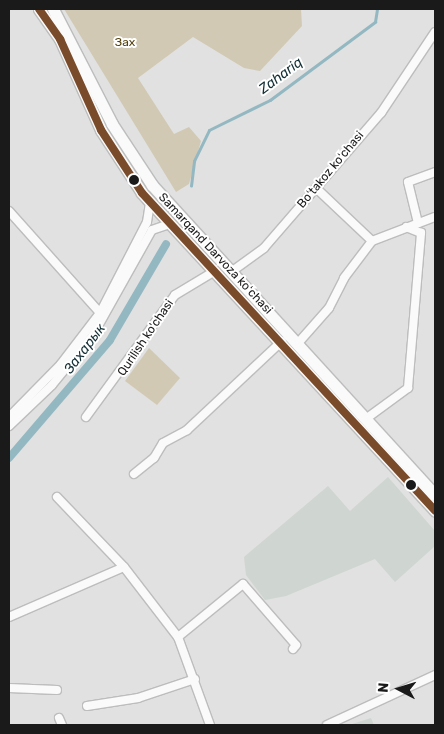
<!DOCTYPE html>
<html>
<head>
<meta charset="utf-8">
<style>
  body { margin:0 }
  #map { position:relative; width:444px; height:734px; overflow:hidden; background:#e0e1e0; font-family:Rubik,sans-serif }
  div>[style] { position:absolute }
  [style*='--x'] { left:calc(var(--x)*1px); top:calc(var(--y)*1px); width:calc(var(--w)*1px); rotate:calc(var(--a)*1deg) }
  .built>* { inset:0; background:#cfd5d0 }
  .green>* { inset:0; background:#d2c9b5 }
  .stream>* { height:2.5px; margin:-1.25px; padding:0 1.25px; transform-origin:1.25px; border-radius:1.25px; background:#93b8c2 }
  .canal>* { height:8px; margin:-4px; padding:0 4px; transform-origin:4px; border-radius:4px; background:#93b8c2 }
  .roads { filter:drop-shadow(1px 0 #bcbdbc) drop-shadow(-1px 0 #bcbdbc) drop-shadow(0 1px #bcbdbc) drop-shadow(0 -1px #bcbdbc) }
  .street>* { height:8px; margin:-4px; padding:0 4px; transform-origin:4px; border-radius:4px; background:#fafafa }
  .secondary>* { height:11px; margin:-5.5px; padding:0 5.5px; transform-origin:5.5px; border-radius:5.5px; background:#fafafa }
  .bus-1>* { height:8px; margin:-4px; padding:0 4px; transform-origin:4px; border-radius:4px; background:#7a4b2a }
  .dots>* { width:14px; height:14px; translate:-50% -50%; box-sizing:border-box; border:2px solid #fff; border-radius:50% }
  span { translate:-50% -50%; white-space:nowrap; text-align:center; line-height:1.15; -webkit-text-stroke:4px #fff; paint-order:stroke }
  .park-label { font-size:12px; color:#54410d }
  .street-label { font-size:12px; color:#191a19 }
  .water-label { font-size:14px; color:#132f36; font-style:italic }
  .frame { position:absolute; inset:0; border:10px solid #191a19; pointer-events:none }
  .north { position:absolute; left:374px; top:664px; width:50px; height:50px; -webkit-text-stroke:4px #fff; paint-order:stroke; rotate:275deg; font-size:14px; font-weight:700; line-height:20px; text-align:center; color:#191a19 }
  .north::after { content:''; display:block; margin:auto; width:18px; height:22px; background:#191a19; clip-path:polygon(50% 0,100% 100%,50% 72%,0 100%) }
</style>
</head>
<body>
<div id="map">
  <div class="built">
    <i style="clip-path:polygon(388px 477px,435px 531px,435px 546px,395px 582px,375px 559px,286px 596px,265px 600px,246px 575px,244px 557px,328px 486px,350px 511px)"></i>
    <i style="clip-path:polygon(371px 718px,374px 725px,349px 725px)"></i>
  </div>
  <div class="green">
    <i style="clip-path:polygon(64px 9px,301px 9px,302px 26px,260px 71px,244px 68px,193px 37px,138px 78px,174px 134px,189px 127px,201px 141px,189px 184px,176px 192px)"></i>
    <i style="clip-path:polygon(149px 348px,180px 378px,157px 405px,125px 381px)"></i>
  </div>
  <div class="stream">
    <i style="--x:191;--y:186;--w:25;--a:-83"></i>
    <i style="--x:194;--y:161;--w:34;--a:-64"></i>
    <i style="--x:209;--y:130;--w:68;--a:-26.2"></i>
    <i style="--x:270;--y:100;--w:131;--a:-36.6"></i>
    <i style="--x:375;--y:22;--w:13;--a:-81"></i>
  </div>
  <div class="canal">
    <i style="--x:9;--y:458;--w:155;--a:-49.4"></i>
    <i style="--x:110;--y:340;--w:111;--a:-59.7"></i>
  </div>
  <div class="roads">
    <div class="street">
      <i style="--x:316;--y:188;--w:77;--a:43.4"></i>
      <i style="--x:9;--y:211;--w:141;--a:48.2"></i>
      <i style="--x:418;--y:223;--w:42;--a:-103.7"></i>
      <i style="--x:408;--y:182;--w:29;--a:-20"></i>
      <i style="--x:231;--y:272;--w:41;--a:-36"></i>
      <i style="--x:264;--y:248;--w:179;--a:-49.1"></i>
      <i style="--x:381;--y:113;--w:97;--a:-56.3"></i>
      <i style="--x:299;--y:342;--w:45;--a:-48.6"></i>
      <i style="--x:329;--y:308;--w:34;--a:-63"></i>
      <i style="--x:344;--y:278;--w:46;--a:-52.9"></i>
      <i style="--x:372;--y:241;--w:67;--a:-20.9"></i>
      <i style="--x:9;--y:417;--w:74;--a:-45.5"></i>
      <i style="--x:61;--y:364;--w:64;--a:-52.6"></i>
      <i style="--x:100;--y:313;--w:102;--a:-62.7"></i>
      <i style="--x:147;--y:222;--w:20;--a:-81"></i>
      <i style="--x:86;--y:417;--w:151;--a:-53.9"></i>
      <i style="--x:175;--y:295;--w:47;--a:-31"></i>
      <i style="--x:367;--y:418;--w:51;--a:-36.2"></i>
      <i style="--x:408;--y:388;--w:156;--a:-85.2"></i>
      <i style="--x:421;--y:233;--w:16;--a:-158"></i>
      <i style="--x:9;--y:426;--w:59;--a:-43.6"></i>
      <i style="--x:52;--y:385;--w:65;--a:-50.6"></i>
      <i style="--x:93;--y:335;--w:120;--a:-60.7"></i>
      <i style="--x:152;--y:230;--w:18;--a:-19"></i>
      <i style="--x:134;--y:474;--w:26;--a:-39"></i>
      <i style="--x:154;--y:458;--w:17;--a:-59"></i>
      <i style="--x:163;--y:443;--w:27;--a:-28"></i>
      <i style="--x:187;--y:430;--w:130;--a:-43.1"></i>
      <i style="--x:57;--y:497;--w:97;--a:46.3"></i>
      <i style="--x:124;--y:567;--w:88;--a:52.4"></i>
      <i style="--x:178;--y:637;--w:94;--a:70"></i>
      <i style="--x:9;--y:617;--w:125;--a:-23.5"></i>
      <i style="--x:178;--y:637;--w:84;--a:-39.2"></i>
      <i style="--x:243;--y:584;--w:81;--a:49"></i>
      <i style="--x:296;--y:645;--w:5;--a:127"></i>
      <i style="--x:9;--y:688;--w:48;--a:2.4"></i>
      <i style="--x:87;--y:706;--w:52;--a:-8.9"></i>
      <i style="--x:138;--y:698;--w:60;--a:-18.4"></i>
      <i style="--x:59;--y:718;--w:8;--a:67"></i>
      <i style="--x:327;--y:725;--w:119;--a:-24.8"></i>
    </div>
    <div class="secondary">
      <i style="--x:39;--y:9;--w:37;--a:55"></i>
      <i style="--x:60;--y:39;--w:100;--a:65.7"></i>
      <i style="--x:101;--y:130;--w:75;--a:56.9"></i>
      <i style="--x:142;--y:193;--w:432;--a:47.3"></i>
      <i style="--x:53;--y:9;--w:129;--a:62.8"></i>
      <i style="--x:112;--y:124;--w:73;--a:56.7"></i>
      <i style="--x:152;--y:185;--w:420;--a:47.6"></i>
    </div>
  </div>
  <div class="bus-1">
    <i style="--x:39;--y:9;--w:37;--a:55"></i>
    <i style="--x:60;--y:39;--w:100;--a:65.7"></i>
    <i style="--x:101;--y:130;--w:75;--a:56.9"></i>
    <i style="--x:142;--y:193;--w:432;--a:47.3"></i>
  </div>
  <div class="dots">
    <i style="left:134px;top:180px;background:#191a19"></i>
    <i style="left:411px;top:485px;background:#191a19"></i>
  </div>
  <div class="park-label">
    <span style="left:125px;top:43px">Зах</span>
  </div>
  <div class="street-label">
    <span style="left:331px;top:170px;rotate:-50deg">Boʻtakoz koʻchasi</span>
    <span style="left:215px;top:254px;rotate:47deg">Samarqand Darvoza koʻchasi</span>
    <span style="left:146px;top:338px;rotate:-56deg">Qurilish ko'chasi</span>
  </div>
  <div class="water-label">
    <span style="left:281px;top:76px;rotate:-37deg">Zahariq</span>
    <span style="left:85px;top:349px;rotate:-53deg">Захарык</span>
  </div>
  <div class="frame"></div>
  <div class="north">N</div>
</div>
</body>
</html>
